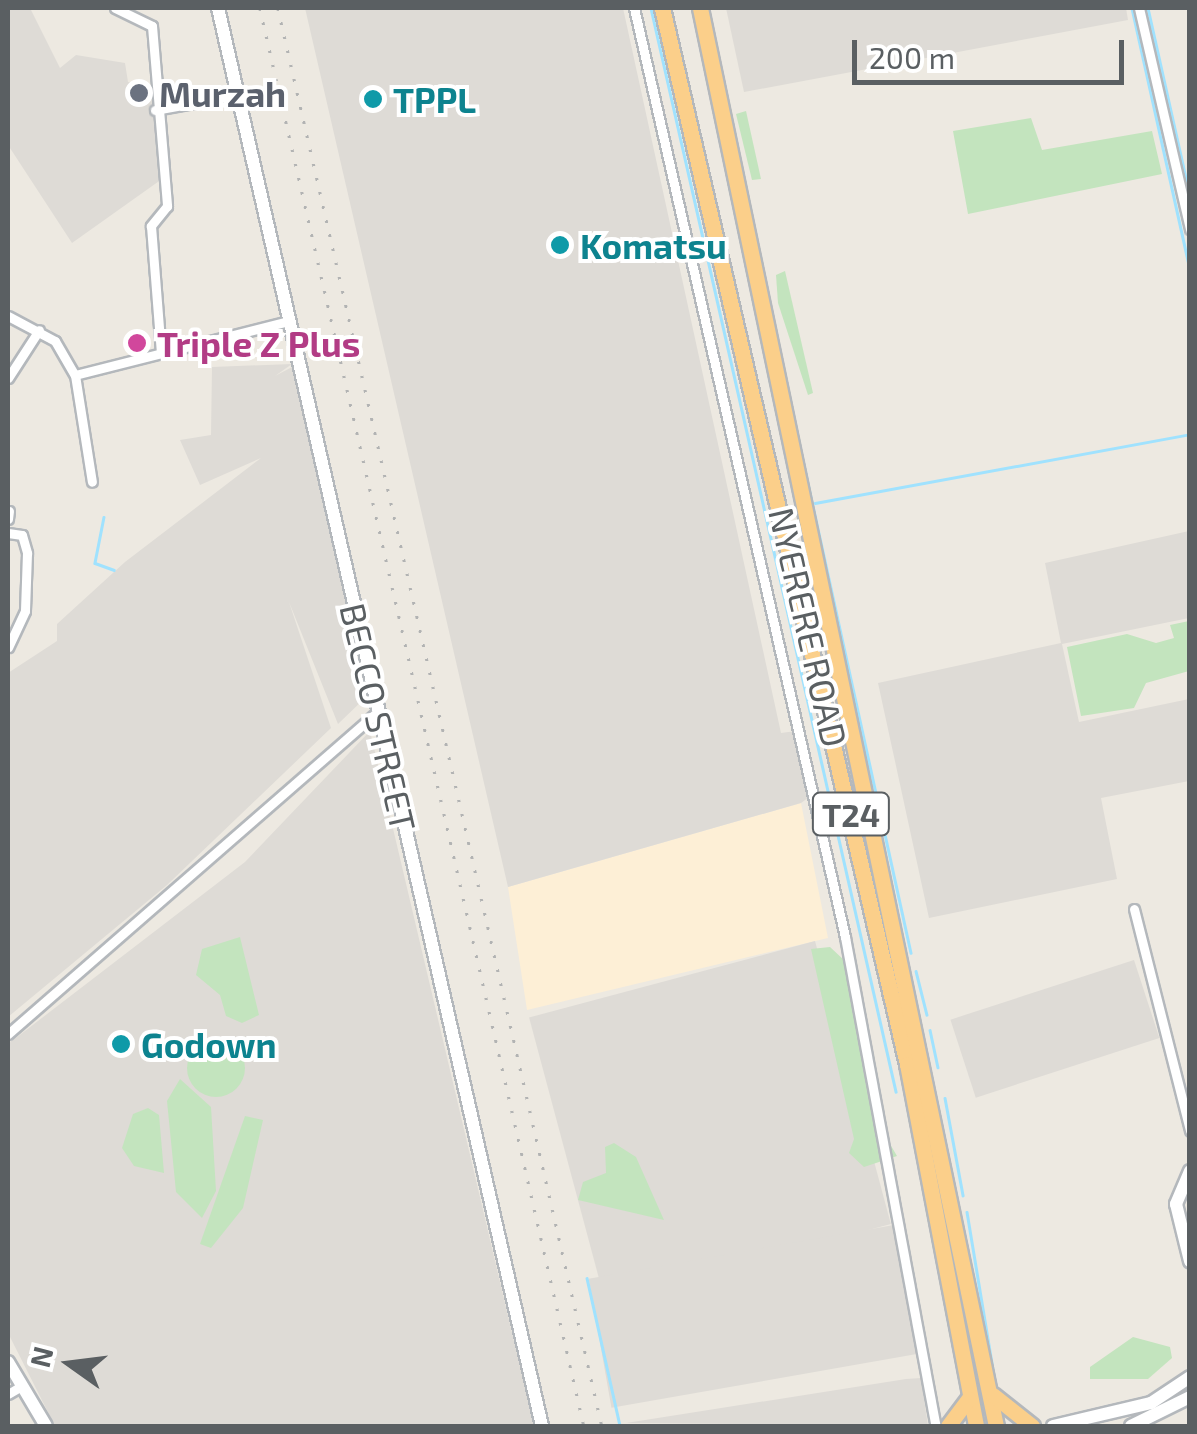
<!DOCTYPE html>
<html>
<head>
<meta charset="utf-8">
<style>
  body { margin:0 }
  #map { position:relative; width:1197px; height:1434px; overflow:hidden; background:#ede9e1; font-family:"Exo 2",sans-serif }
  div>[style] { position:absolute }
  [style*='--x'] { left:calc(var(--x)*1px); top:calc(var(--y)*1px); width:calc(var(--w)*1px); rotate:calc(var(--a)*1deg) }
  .commercial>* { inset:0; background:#fdefd6 }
  .industrial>* { inset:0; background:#dedbd6; transform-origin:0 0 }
  .green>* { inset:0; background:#c3e4be }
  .round { border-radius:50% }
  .stream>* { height:2.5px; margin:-1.25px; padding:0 1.25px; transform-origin:1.25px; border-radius:1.25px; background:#a0e2fe }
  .roads { filter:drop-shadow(2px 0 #b4b8bc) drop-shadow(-2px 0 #b4b8bc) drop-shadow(0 2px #b4b8bc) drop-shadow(0 -2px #b4b8bc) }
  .street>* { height:9px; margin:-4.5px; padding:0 4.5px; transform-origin:4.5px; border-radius:4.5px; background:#fff }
  .secondary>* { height:12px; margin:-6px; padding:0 6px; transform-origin:6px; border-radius:6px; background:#fff }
  .highway>* { height:15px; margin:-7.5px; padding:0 7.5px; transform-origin:7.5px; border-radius:7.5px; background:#fbcf8a }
  .rail>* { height:2.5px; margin-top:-1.25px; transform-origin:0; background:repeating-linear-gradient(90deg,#b2b3b3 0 2.5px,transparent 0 14.5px) }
  .dots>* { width:28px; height:28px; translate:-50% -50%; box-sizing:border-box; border:5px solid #fff; border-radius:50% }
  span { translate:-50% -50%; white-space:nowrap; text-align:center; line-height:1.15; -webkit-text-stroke:8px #fff; paint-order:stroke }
  .shield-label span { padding:2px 8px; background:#fff; border:2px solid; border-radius:8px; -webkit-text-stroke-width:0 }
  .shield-label { font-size:32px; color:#5a5f62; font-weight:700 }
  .worship-label { font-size:35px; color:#5b616d; font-weight:700 }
  .left { translate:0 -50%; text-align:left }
  .culture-label { font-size:35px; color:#0d838f; font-weight:700 }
  .hotel-label { font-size:35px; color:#b23c85; font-weight:700 }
  .street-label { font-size:35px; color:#5a5f62 }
  .frame { position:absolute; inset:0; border:10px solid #5a5f62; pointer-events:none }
  .north { position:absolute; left:20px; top:1314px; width:100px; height:100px; -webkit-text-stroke:8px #fff; paint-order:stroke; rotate:284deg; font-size:28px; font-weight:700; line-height:40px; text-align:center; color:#5a5f62 }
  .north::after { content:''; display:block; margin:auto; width:35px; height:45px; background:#5a5f62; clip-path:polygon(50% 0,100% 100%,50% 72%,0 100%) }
  .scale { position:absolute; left:852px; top:40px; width:272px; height:45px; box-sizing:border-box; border:5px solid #5a5f62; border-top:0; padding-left:12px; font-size:30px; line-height:35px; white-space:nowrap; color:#5a5f62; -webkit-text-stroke:8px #fff; paint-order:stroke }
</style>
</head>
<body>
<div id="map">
  <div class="commercial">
    <i style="clip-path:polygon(801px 803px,828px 938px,527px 1010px,508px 887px)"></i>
  </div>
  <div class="industrial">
    <i style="clip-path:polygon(8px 8px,30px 8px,60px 68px,76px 55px,125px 63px,128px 82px,151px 85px,162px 179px,72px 243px,8px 145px)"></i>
    <i style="clip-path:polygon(305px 8px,623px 8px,781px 733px,796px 731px,812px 795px,801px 803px,508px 887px)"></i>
    <i style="clip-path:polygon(726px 8px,1126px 8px,1128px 20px,744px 92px)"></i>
    <i style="clip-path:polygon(292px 364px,275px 376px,294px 366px,366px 697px,338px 724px,289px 602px,331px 728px,167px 885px,8px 1017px,8px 673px,57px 641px,57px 624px,125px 562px,261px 458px,200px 485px,180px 440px,211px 435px,212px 367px)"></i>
    <i style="clip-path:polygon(1189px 531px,1189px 618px,1062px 644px,1079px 722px,1189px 699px,1189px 781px,1101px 798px,1117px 879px,929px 918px,878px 683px,1061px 643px,1045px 563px)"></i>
    <i style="clip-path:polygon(370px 731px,534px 1426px,55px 1426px,8px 1333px,8px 1044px,245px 862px)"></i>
    <i style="left:815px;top:941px;width:293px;height:296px;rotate:75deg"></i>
    <i style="left:1134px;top:960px;width:82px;height:193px;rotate:72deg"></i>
    <i style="left:894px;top:1225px;width:131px;height:310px;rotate:80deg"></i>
    <i style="clip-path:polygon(921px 1378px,928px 1426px,626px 1423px,906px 1379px)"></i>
  </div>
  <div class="green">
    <i style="clip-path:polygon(746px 111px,761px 179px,752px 180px,736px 114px)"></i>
    <i style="clip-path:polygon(1031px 118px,1042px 150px,1152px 131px,1162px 174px,968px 214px,953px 131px)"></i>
    <i style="clip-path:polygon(785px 271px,813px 393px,808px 395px,778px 303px,776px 275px)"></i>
    <i style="clip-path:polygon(1189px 621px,1189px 671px,1146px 683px,1134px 708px,1081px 716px,1067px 647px,1127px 634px,1156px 643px,1174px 638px,1170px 625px)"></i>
    <i style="clip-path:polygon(240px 937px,259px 1015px,242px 1023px,226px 1016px,220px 995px,196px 975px,202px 949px)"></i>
    <i style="clip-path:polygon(830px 947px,845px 961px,880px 1127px,897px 1156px,864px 1167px,849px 1153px,854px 1139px,811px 949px)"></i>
    <i class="round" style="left:187px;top:1039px;width:58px;height:58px"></i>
    <i style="clip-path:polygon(180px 1079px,211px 1107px,216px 1191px,202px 1218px,176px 1192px,167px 1101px)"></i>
    <i style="clip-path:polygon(148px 1108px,159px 1115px,164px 1173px,134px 1166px,122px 1148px,133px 1114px)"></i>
    <i style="clip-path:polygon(245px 1116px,263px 1120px,243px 1208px,211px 1248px,200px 1244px)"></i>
    <i style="clip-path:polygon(614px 1143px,636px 1157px,664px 1220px,578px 1200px,583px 1182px,606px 1173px,605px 1147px)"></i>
    <i style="clip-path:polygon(1133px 1337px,1170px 1347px,1172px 1358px,1148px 1379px,1090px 1379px,1090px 1367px)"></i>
  </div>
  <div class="stream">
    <i style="--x:651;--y:8;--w:1111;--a:77.26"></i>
    <i style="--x:1132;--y:8;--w:268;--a:77.5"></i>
    <i style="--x:1148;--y:8;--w:193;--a:77.4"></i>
    <i style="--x:131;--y:11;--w:21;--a:25"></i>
    <i style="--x:8;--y:208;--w:17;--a:90"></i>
    <i style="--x:150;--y:270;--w:32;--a:85"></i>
    <i style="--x:779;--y:351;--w:616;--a:77.63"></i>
    <i style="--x:173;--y:354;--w:41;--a:-14"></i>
    <i style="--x:62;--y:361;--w:17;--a:57"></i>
    <i style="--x:15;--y:375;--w:41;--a:-57.8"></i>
    <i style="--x:815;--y:503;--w:381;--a:-10.4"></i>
    <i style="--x:104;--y:517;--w:47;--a:101.1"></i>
    <i style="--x:95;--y:563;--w:20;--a:20"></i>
    <i style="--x:916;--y:971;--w:45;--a:76"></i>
    <i style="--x:930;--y:1030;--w:38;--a:78"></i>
    <i style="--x:945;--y:1098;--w:99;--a:79.5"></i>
    <i style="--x:967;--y:1212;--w:178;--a:80.6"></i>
    <i style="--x:587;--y:1278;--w:152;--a:77.4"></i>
  </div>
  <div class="roads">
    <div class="street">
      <i style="--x:115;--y:8;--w:41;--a:25.9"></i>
      <i style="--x:152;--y:26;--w:181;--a:85.2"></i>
      <i style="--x:167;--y:206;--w:26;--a:129"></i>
      <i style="--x:151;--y:226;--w:128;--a:85.5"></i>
      <i style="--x:634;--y:8;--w:953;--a:77.2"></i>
      <i style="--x:845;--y:937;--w:497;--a:79.5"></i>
      <i style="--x:1139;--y:8;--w:227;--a:77"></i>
      <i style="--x:155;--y:110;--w:78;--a:-10.3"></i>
      <i style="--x:8;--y:316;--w:53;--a:28"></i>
      <i style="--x:55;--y:341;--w:39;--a:60"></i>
      <i style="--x:75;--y:375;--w:221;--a:-14.2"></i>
      <i style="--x:75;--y:375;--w:108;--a:81"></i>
      <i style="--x:8;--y:378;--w:57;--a:-57.1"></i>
      <i style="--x:8;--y:519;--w:8;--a:-83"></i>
      <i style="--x:8;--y:533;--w:14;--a:8"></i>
      <i style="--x:22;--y:535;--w:19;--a:74"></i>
      <i style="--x:27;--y:553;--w:58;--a:92"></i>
      <i style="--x:25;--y:611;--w:40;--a:115"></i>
      <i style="--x:1134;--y:909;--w:229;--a:75.8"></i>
      <i style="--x:8;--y:1034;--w:491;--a:-41.1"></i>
      <i style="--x:8;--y:1394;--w:12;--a:-31"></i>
    </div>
    <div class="secondary">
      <i style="--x:218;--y:8;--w:1455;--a:77.13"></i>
      <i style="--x:1190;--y:1171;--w:36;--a:113"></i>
      <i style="--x:1176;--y:1204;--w:59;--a:76.2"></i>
      <i style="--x:8;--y:1362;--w:74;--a:59.3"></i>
      <i style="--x:1053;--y:1426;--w:101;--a:-13.2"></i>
      <i style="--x:1151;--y:1403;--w:47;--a:-33.7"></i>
      <i style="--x:1131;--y:1426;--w:66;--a:-26.2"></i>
    </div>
    <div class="highway">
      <i style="--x:662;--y:8;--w:1084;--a:76.94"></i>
      <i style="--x:907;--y:1064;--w:369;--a:79.2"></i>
      <i style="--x:700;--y:8;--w:1449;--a:78.21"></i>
      <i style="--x:993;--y:1395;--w:50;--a:38.5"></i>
      <i style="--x:948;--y:1426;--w:34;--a:-53"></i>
    </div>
  </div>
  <div class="rail">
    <i style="--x:260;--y:8;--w:1455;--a:77.13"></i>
    <i style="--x:278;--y:8;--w:1455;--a:77.13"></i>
  </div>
  <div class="dots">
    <i style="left:139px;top:93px;background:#6b7280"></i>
    <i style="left:373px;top:99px;background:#0f9aa8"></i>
    <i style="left:560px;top:245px;background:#0f9aa8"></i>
    <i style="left:137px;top:343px;background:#d1479c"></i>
    <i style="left:121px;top:1044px;background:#0f9aa8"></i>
  </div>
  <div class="shield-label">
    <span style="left:851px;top:814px">T24</span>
  </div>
  <div class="worship-label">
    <span class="left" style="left:159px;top:93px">Murzah</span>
  </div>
  <div class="culture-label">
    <span class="left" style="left:393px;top:99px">TPPL</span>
    <span class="left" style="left:580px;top:245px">Komatsu</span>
    <span class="left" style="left:141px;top:1044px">Godown</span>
  </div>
  <div class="hotel-label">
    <span class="left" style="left:157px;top:343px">Triple Z Plus</span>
  </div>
  <div class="street-label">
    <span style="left:809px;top:627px;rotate:77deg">NYERERE ROAD</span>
    <span style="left:379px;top:717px;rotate:77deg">BECCO STREET</span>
  </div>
  <div class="frame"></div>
  <div class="north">N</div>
  <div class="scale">200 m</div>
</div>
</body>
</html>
